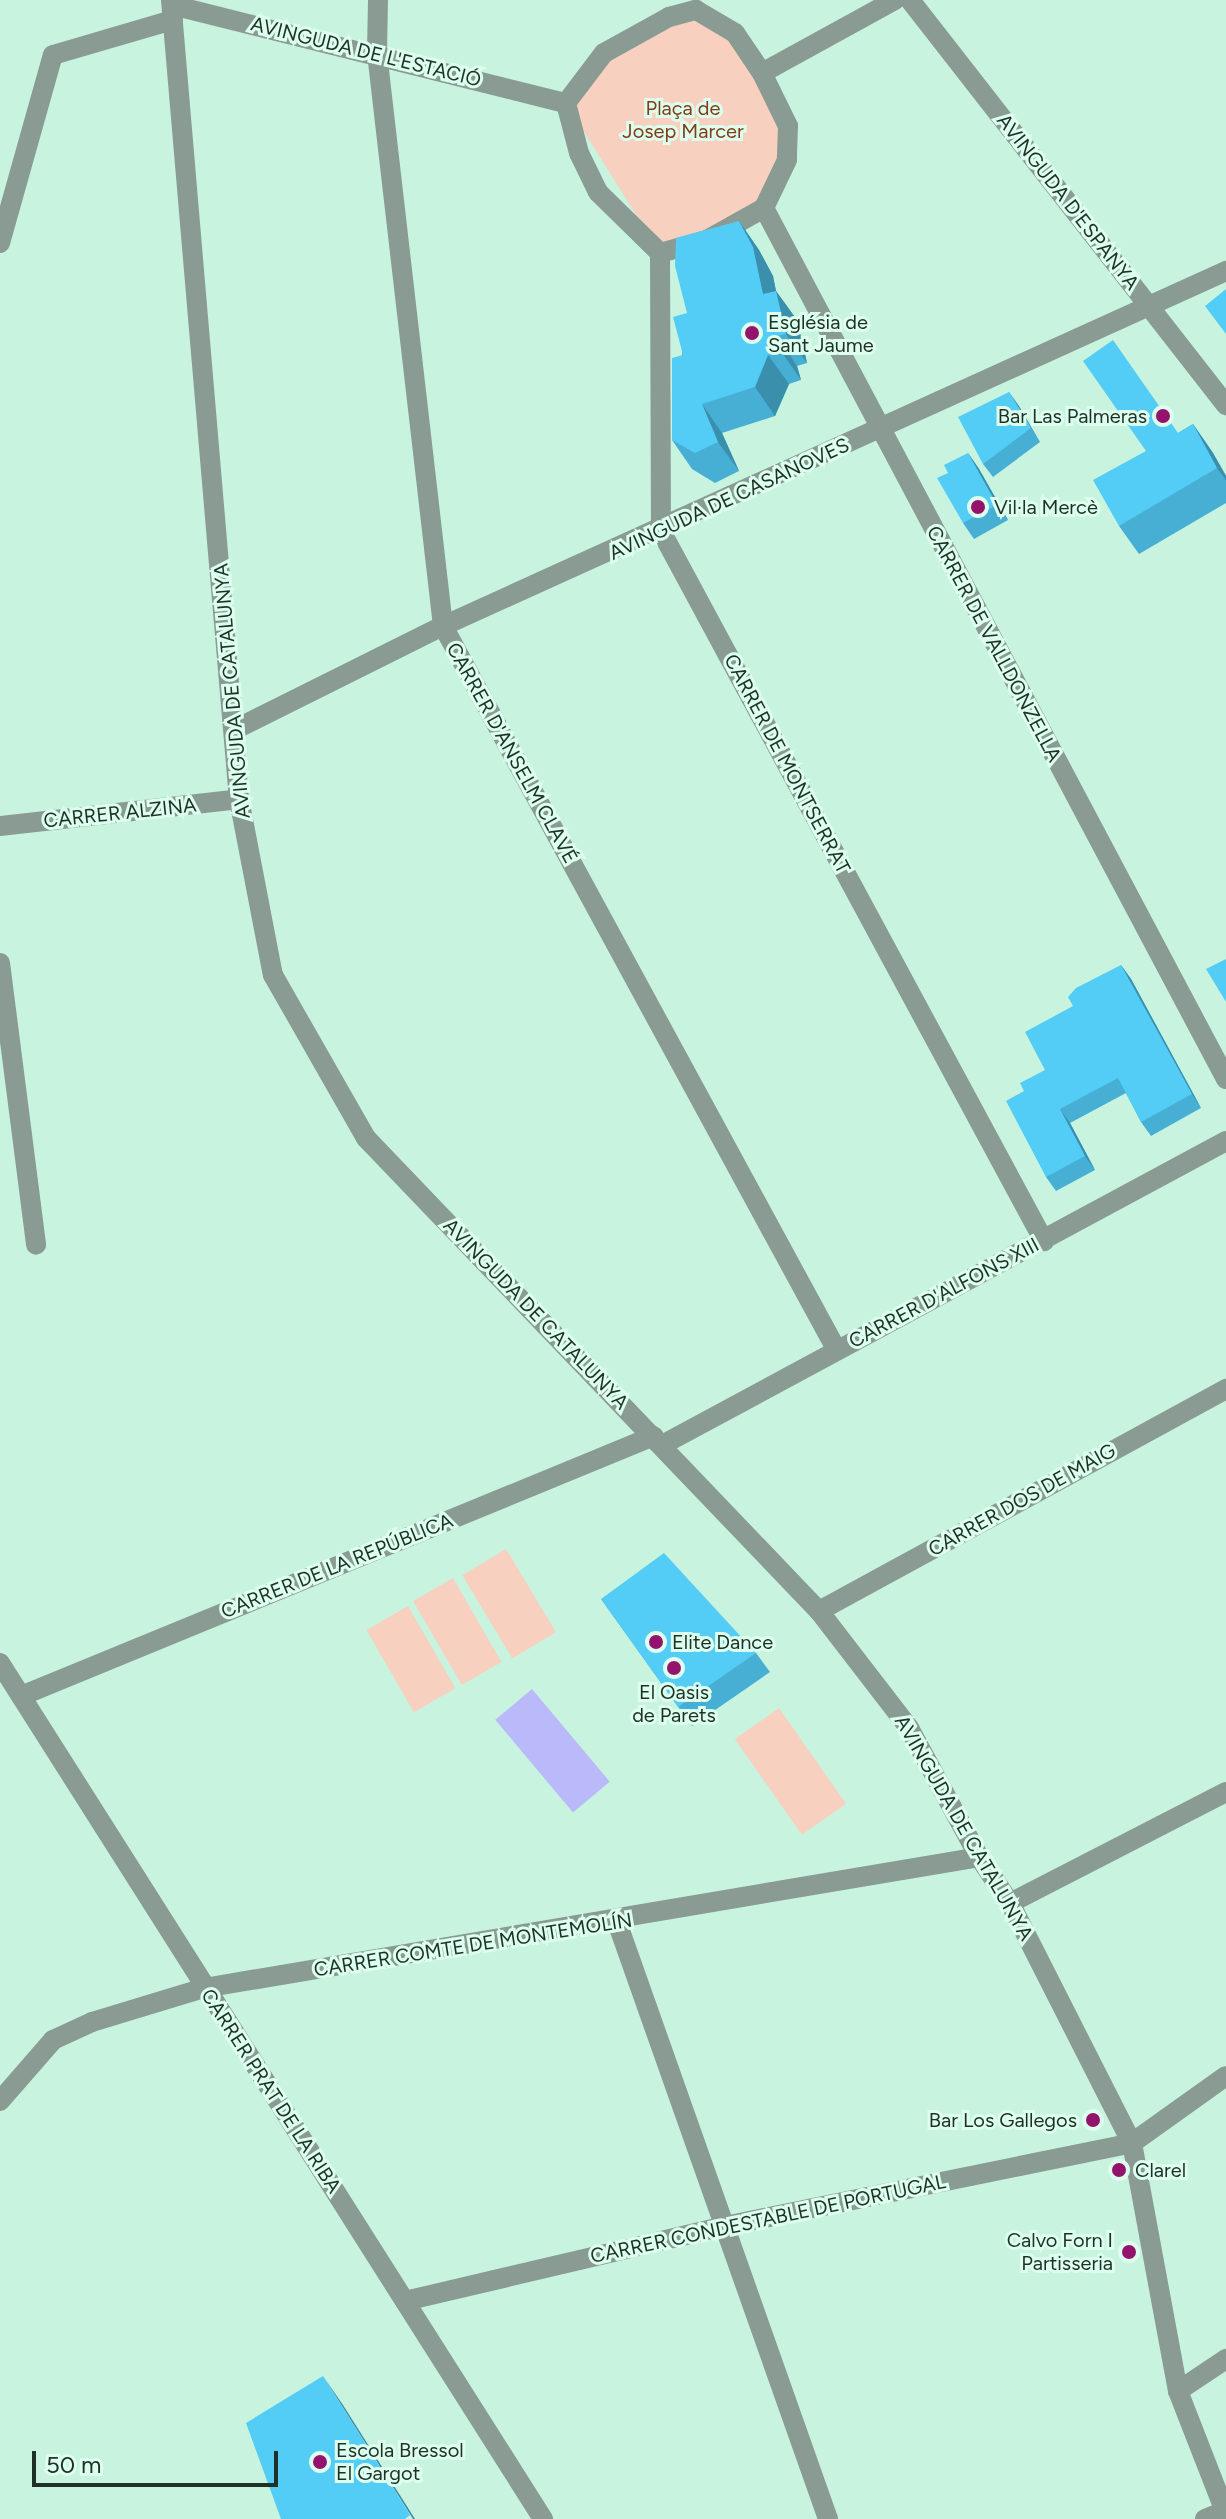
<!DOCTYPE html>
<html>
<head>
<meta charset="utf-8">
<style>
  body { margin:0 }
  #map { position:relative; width:1226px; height:2519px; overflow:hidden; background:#c8f4df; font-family:Figtree,sans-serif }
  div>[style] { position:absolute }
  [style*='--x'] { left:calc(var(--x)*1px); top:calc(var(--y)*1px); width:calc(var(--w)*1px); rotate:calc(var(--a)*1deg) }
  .green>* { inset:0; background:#f7d0bf; transform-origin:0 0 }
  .water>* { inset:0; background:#babafb; transform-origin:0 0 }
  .minor>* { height:20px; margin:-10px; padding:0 10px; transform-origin:10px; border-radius:10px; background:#899b92 }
  .tertiary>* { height:20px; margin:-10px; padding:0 10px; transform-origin:10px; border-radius:10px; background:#899b92 }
  .wall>* { inset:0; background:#47afd4 }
  .shaded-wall>* { inset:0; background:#3a8fac }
  .building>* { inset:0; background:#53ccf6 }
  .dots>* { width:22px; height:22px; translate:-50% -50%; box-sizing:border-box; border:4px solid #dcffee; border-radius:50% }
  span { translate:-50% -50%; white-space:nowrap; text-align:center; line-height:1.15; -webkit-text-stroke:6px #dcffee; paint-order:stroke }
  .street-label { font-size:20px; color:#1f3028 }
  .park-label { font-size:20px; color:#843c18 }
  .poi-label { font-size:20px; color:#1f3028 }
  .left { translate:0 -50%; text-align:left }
  .right { translate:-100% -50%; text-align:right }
  .scale { position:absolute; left:32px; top:2451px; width:246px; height:36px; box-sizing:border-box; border:4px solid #1f3028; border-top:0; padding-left:10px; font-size:24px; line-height:28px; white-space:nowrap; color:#1f3028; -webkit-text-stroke:6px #dcffee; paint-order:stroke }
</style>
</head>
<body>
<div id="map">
  <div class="green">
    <i style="clip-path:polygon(696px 10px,735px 33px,788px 126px,764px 208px,660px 253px,566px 103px,604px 53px)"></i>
    <i style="left:506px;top:1549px;width:97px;height:51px;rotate:59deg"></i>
    <i style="left:453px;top:1578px;width:97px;height:46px;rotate:60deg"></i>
    <i style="left:408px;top:1606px;width:95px;height:48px;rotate:60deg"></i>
    <i style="left:779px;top:1708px;width:117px;height:54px;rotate:55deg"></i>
  </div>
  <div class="water">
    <i style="left:532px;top:1689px;width:121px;height:48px;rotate:50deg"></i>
  </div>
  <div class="minor">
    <i style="--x:173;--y:0;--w:5;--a:101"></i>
    <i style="--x:172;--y:5;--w:406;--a:14"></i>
    <i style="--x:378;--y:0;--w:53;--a:91.1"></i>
    <i style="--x:377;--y:53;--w:577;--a:83.43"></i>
    <i style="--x:443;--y:626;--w:823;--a:61.47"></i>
    <i style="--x:910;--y:0;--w:514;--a:52.04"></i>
    <i style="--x:696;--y:10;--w:45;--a:30.5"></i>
    <i style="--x:735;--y:33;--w:48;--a:56"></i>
    <i style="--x:762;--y:73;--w:59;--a:63.9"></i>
    <i style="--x:788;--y:126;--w:34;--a:92"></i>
    <i style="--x:787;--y:160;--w:53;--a:115.6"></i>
    <i style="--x:764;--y:208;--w:65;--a:150.7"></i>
    <i style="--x:707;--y:240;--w:49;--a:164.5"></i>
    <i style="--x:660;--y:253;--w:87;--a:-135.5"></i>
    <i style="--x:598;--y:192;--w:43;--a:-116"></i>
    <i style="--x:579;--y:153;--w:52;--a:-104.6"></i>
    <i style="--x:566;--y:103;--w:63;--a:-52.8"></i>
    <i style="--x:604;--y:53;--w:74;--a:-29"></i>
    <i style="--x:669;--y:17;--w:28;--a:-15"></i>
    <i style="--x:762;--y:73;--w:152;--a:-28.8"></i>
    <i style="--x:764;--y:208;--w:986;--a:62.06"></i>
    <i style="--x:0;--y:243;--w:195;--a:-74.3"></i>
    <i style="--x:53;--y:55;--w:125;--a:-16.3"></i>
    <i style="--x:660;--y:253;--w:278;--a:89.8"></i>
    <i style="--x:661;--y:531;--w:807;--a:61.66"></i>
    <i style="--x:234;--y:730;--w:233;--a:-26.5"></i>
    <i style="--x:443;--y:626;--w:860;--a:-24.39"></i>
    <i style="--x:0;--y:826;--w:241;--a:-6.4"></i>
    <i style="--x:0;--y:963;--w:284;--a:82.7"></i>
    <i style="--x:662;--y:1445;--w:641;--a:-28.32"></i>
    <i style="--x:819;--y:1611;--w:464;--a:-28.6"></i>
    <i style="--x:0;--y:1663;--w:1014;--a:57.61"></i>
    <i style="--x:21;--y:1696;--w:684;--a:-22.33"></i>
    <i style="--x:1010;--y:1903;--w:243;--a:-27.2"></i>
    <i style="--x:617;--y:1922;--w:633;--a:70.53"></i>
    <i style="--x:0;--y:2101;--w:81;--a:-49"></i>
    <i style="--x:53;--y:2040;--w:43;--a:-24.8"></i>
    <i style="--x:92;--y:2022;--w:117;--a:-16.9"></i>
    <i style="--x:204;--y:1988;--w:786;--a:-9.59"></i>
    <i style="--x:405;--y:2301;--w:329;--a:-13.2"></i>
    <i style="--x:725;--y:2226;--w:415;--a:-11.5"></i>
    <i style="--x:1132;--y:2143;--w:115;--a:-35.5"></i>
    <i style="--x:1178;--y:2391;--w:58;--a:-33.7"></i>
    <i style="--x:1205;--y:2519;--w:22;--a:-22"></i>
  </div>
  <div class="tertiary">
    <i style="--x:171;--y:0;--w:802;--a:85.14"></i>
    <i style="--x:239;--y:799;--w:179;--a:79.1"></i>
    <i style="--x:273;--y:975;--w:188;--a:60.3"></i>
    <i style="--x:366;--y:1138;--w:655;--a:46.24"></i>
    <i style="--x:819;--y:1611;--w:148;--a:52.4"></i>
    <i style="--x:909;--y:1728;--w:147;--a:61.5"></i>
    <i style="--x:979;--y:1857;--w:55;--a:56"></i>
    <i style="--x:1010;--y:1903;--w:269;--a:63.1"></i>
    <i style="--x:1132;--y:2143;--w:252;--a:79.5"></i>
    <i style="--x:1178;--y:2391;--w:132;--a:68.7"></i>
  </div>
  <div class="wall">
    <i style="clip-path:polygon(739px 221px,759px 250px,773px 276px,776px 291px,797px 320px,807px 363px,797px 366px,801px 380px,789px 384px,775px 416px,722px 433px,739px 471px,715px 483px,692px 469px,672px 440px,687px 313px)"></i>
    <i style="clip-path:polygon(1009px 392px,1040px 442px,993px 477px,983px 464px)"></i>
    <i style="clip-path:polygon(1193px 424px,1213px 453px,1226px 476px,1226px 503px,1139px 554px,1119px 526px,1178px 433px)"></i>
    <i style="clip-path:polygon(968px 453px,979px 469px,1008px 520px,974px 539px,963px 523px)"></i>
    <i style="clip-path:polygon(1121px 965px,1131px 979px,1201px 1108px,1151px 1136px,1141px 1122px,1126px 1093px,1070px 1123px,1095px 1170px,1056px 1191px,1046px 1177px,1024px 1091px,1045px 1070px)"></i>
    <i style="clip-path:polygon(601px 1599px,756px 1653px,770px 1672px,692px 1726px)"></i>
  </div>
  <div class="shaded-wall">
    <i style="clip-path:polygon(739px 221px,759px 250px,773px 276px,776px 291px,797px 320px,807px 363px,786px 334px,763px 294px)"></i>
    <i style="clip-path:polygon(777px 336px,797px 366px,801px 380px,781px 351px)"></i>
    <i style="clip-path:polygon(768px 355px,789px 384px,775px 416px,755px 387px)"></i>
    <i style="clip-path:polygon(1009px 392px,1019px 406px,1040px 442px,1031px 428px)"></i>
    <i style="clip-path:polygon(702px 404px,722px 433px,739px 471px,718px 442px)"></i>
    <i style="clip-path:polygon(1193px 424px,1213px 453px,1226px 476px,1226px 480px,1217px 468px)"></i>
    <i style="clip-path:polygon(968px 453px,979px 469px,1008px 520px,997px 505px)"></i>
    <i style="clip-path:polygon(1121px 965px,1131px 979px,1201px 1108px,1192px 1094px)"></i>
    <i style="clip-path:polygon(1060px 1109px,1070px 1123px,1095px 1170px,1085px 1156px)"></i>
    <i style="clip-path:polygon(323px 2376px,343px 2405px,415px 2519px,413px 2519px)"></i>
  </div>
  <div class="building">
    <i style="clip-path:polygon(739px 221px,753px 247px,763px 294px,776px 291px,786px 334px,777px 336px,781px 351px,768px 355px,755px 387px,702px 404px,718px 442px,695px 453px,672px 440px,672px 358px,683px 355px,673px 317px,687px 313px,675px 266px,676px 238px)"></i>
    <i style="clip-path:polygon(1226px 289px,1226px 334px,1205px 306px)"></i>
    <i style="clip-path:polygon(1113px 340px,1178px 433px,1193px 424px,1217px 468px,1119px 526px,1093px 480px,1146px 451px,1083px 361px)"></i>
    <i style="clip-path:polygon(1009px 392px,1031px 428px,983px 464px,958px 417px)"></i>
    <i style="clip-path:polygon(968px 453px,997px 505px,963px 523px,937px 478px,948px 473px,944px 465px)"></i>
    <i style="clip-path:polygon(1226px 959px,1226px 1002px,1206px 969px)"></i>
    <i style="clip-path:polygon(1121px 965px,1192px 1094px,1141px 1122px,1118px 1078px,1060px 1109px,1085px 1156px,1046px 1177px,1006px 1101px,1024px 1091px,1020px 1083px,1045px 1070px,1025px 1032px,1073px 1006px,1068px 997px,1076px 988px)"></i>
    <i style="clip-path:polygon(664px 1553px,756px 1653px,678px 1707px,601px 1599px)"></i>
    <i style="clip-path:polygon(323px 2376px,410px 2515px,405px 2519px,281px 2519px,246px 2423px)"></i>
  </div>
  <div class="dots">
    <i style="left:752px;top:333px;background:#94136c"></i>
    <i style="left:1163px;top:416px;background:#94136c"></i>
    <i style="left:978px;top:507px;background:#94136c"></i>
    <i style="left:656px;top:1642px;background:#94136c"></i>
    <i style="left:674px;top:1668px;background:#94136c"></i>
    <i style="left:1093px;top:2120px;background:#94136c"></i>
    <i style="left:1119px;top:2170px;background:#94136c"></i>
    <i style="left:1129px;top:2252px;background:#94136c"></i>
    <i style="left:320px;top:2462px;background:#94136c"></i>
  </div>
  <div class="street-label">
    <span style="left:366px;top:52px;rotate:14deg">AVINGUDA DE L'ESTACIÓ</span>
    <span style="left:1068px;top:202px;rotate:52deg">AVINGUDA D'ESPANYA</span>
    <span style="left:729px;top:499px;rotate:-25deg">AVINGUDA DE CASANOVES</span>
    <span style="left:994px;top:644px;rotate:62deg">CARRER DE VALLDONZELLA</span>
    <span style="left:232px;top:691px;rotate:-95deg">AVINGUDA DE CATALUNYA</span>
    <span style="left:512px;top:753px;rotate:61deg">CARRER D'ANSELM CLAVÉ</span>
    <span style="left:787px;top:764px;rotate:62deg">CARRER DE MONTSERRAT</span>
    <span style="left:120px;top:813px;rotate:-6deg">CARRER ALZINA</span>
    <span style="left:944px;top:1293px;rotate:-28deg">CARRER D'ALFONS XIII</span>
    <span style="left:536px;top:1314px;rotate:46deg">AVINGUDA DE CATALUNYA</span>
    <span style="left:1022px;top:1500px;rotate:-29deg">CARRER DOS DE MAIG</span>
    <span style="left:337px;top:1566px;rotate:-22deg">CARRER DE LA REPÚBLICA</span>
    <span style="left:964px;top:1828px;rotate:60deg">AVINGUDA DE CATALUNYA</span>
    <span style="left:473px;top:1945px;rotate:-9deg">CARRER COMTE DE MONTEMOLÍN</span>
    <span style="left:271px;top:2091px;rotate:57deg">CARRER PRAT DE LA RIBA</span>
    <span style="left:768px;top:2219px;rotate:-12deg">CARRER CONDESTABLE DE PORTUGAL</span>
  </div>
  <div class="park-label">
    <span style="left:683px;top:120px">Plaça de<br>Josep Marcer</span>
  </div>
  <div class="poi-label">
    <span class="left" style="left:768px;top:334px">Església de<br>Sant Jaume</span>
    <span class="right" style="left:1147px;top:416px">Bar Las Palmeras</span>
    <span class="left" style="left:994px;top:507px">Vil·la Mercè</span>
    <span class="left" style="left:672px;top:1642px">Elite Dance</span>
    <span style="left:674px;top:1704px">El Oasis<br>de Parets</span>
    <span class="right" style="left:1077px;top:2120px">Bar Los Gallegos</span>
    <span class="left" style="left:1135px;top:2170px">Clarel</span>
    <span class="right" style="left:1113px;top:2252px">Calvo Forn I<br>Partisseria</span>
    <span class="left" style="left:336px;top:2462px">Escola Bressol<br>El Gargot</span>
  </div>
  <div class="scale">50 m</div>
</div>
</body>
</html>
